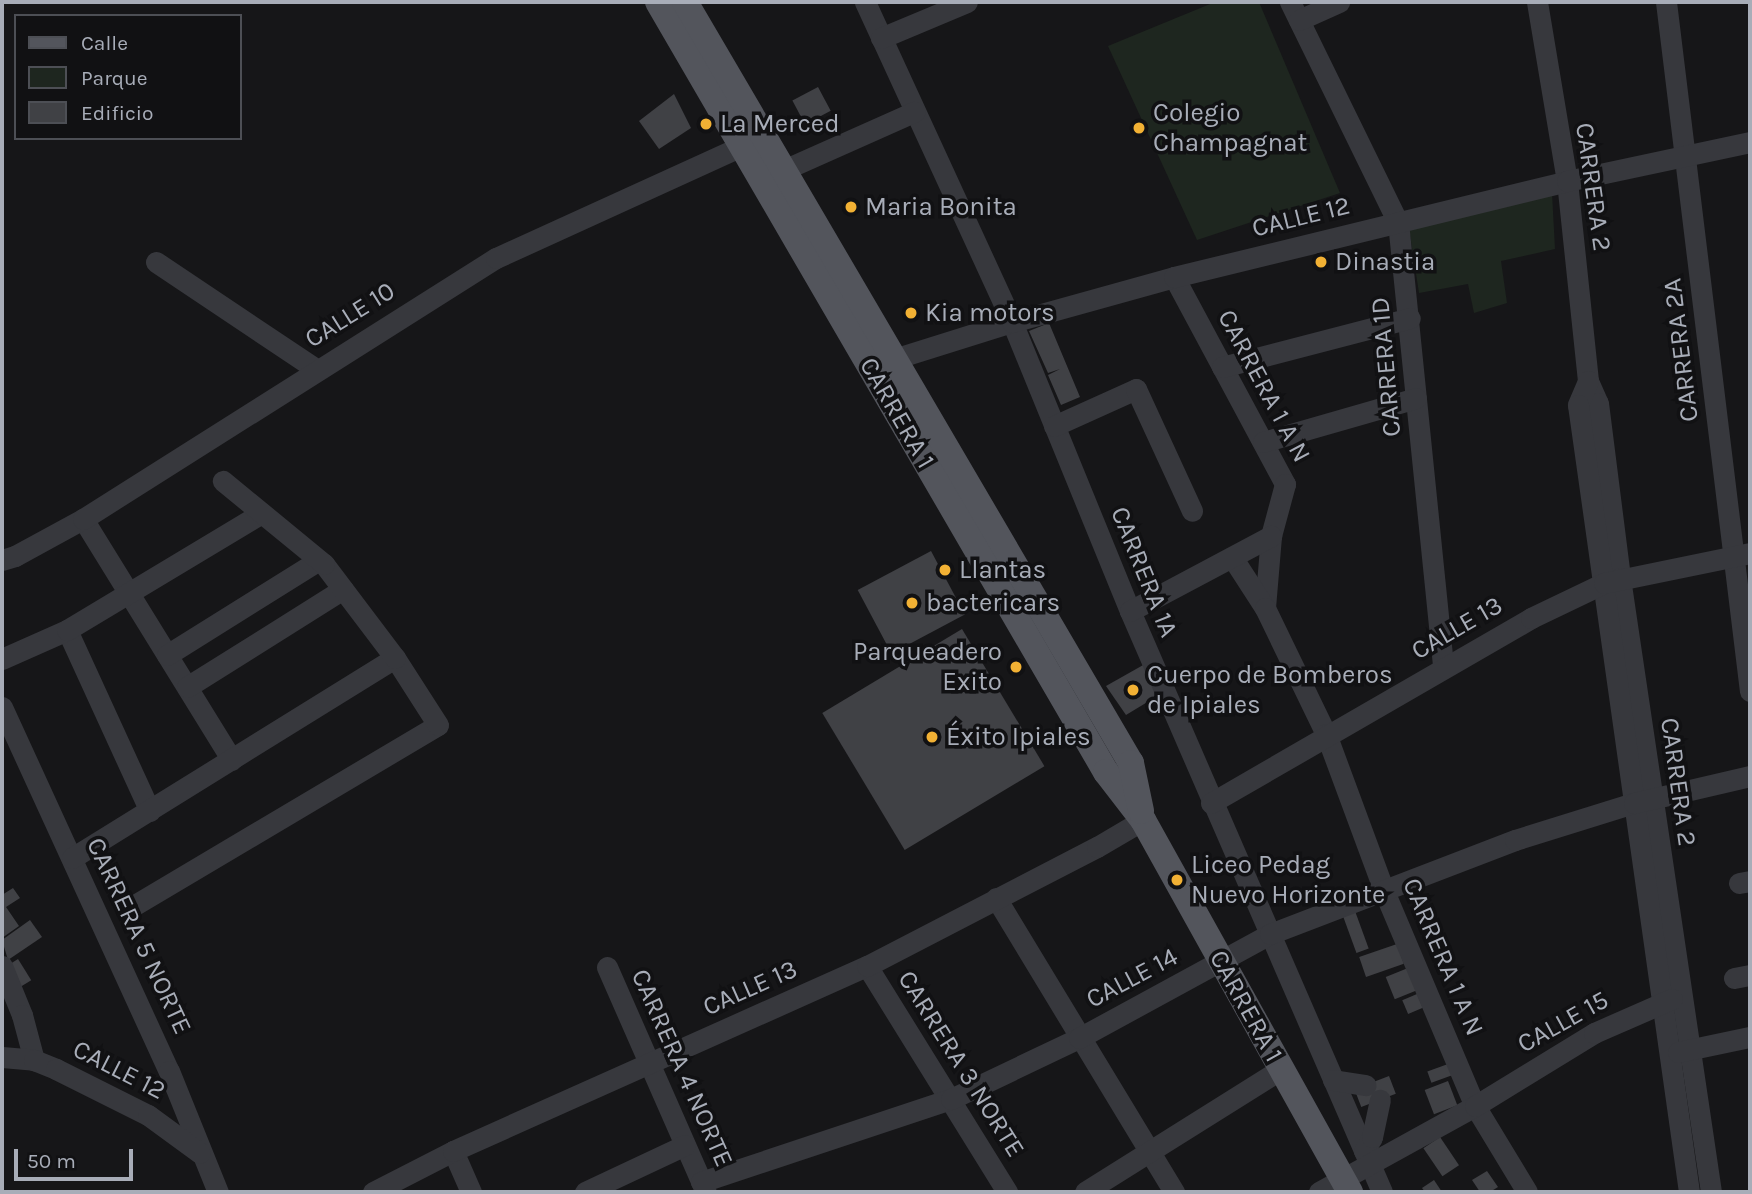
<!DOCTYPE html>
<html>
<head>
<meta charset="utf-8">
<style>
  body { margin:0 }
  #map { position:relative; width:1752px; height:1194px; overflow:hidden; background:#161618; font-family:Karla,sans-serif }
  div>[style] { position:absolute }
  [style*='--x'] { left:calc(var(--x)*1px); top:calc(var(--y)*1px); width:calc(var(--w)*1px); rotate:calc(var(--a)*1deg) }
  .green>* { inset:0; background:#1e261f }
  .building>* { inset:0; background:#404145; transform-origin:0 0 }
  .minor>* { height:21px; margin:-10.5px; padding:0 10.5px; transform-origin:10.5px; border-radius:10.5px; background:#37383d }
  .major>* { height:26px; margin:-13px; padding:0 13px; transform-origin:13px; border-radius:13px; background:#53555c }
  .dots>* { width:19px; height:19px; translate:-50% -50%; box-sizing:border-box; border:4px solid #111113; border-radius:50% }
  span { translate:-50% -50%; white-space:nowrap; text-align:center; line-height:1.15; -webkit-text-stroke:7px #111113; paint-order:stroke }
  .poi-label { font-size:26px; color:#a8adb8 }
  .left { translate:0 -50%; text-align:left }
  .right { translate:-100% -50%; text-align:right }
  .street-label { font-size:26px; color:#a8adb8 }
  .frame { position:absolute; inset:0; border:4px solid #a8adb8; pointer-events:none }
  .legend { position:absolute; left:14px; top:14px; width:228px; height:126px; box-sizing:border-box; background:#111113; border:2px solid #4d4f55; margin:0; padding:9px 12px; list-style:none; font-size:21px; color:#a8adb8 }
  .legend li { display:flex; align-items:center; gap:14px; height:35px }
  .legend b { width:35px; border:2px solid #4d4f55 }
  .scale { position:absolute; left:14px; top:1149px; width:119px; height:32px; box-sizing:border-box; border:4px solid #a8adb8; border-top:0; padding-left:9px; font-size:21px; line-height:24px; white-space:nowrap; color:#a8adb8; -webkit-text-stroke:5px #111113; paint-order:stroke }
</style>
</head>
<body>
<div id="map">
  <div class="green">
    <i style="clip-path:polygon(1215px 2px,1259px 2px,1340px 193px,1197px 240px,1108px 46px)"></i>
    <i style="clip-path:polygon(1552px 193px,1555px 249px,1501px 261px,1507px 303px,1474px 313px,1468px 284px,1419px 293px,1409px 228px)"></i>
  </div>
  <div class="building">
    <i style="left:818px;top:87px;width:27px;height:29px;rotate:62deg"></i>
    <i style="clip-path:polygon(674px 94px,691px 128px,659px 149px,639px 121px)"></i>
    <i style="clip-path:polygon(1049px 323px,1080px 397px,1061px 405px,1048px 375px,1060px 369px,1048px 373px,1029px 331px)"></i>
    <i style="left:931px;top:551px;width:72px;height:83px;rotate:62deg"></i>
    <i style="left:962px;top:629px;width:160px;height:163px;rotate:59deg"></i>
    <i style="clip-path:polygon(1145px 664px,1159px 695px,1126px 715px,1106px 686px)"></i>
    <i style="clip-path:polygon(13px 888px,20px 898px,6px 907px,19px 926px,2px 938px,2px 895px)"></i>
    <i style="left:1355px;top:911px;width:40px;height:13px;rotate:70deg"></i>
    <i style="clip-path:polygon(30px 920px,42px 937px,8px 960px,2px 940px)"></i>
    <i style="left:1397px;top:944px;width:21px;height:40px;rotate:71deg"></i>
    <i style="left:18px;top:959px;width:25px;height:14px;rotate:58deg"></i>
    <i style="left:1408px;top:968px;width:24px;height:24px;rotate:68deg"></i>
    <i style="left:1417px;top:994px;width:15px;height:16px;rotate:67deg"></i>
    <i style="left:1448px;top:1064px;width:12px;height:22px;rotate:70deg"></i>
    <i style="left:1389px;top:1076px;width:19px;height:37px;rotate:69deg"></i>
    <i style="left:1448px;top:1081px;width:26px;height:25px;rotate:69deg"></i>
    <i style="left:1440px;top:1137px;width:34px;height:20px;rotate:56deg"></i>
    <i style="clip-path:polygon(1487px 1171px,1498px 1187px,1490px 1192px,1480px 1192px,1472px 1180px)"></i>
    <i style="clip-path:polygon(1434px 1180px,1442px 1192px,1425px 1192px,1422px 1188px)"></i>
  </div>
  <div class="minor">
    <i style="--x:865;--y:2;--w:352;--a:65.3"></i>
    <i style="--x:1012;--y:322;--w:312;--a:67.8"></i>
    <i style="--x:1130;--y:611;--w:633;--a:66.55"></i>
    <i style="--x:1290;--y:2;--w:245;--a:63.9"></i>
    <i style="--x:1398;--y:222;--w:448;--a:84.2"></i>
    <i style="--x:1537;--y:2;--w:181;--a:80.5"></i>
    <i style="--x:1567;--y:181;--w:201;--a:84"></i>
    <i style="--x:1588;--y:381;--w:24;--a:66"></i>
    <i style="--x:1598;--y:403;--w:176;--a:82.8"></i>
    <i style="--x:1620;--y:578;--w:621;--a:81.57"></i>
    <i style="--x:1666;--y:2;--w:694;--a:83.05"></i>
    <i style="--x:1299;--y:20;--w:44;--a:-24.2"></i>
    <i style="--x:881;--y:38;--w:93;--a:-22.7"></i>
    <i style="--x:770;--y:176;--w:158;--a:-24"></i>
    <i style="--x:156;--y:262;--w:192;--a:33.8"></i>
    <i style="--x:1174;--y:277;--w:235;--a:61.8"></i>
    <i style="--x:1285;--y:484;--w:54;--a:105.1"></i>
    <i style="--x:1271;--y:536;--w:72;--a:94.8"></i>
    <i style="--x:881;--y:363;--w:137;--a:-17.4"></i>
    <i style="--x:1012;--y:322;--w:168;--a:-15.5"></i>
    <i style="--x:1174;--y:277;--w:405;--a:-13.7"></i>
    <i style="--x:1567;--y:181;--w:187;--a:-12"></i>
    <i style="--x:1222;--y:367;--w:194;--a:-14.6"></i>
    <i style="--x:1588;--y:381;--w:26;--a:113"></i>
    <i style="--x:1578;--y:405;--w:795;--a:81.97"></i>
    <i style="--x:1054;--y:426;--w:90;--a:-24.3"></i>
    <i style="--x:1136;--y:389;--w:134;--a:65.3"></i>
    <i style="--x:1263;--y:442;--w:159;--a:-16"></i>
    <i style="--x:83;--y:519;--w:283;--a:58.3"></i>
    <i style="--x:1232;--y:557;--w:61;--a:57.1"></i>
    <i style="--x:1265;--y:608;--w:140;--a:64.2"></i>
    <i style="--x:1326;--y:734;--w:167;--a:69.7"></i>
    <i style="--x:1384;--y:891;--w:233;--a:67.1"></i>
    <i style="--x:1475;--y:1106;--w:100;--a:58.8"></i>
    <i style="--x:2;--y:560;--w:14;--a:-17"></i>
    <i style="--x:15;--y:556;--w:77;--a:-28.6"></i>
    <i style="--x:83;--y:519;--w:489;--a:-32.3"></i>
    <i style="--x:496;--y:258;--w:270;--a:-24.5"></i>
    <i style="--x:1130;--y:611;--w:160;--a:-28"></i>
    <i style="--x:67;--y:630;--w:199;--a:65.4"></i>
    <i style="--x:167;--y:655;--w:179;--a:-32"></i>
    <i style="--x:2;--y:659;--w:71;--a:-24"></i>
    <i style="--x:67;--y:630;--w:227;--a:-31"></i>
    <i style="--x:187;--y:687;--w:184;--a:-32.1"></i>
    <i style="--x:2;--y:707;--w:400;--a:65.4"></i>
    <i style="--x:169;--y:1071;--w:131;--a:68"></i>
    <i style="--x:1211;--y:803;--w:370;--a:-30"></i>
    <i style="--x:1531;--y:618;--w:81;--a:-25.6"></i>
    <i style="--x:1604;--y:583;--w:149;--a:-11.6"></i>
    <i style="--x:72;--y:858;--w:380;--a:-31.8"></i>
    <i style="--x:1739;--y:883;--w:11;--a:-10"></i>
    <i style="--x:996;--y:898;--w:344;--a:58.8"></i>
    <i style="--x:128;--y:909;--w:360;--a:-30.7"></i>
    <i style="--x:438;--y:725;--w:80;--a:-122.7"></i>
    <i style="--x:395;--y:658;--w:118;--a:-127.1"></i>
    <i style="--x:324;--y:564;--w:131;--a:-140.6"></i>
    <i style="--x:2;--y:966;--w:53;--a:67.8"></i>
    <i style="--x:22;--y:1015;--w:47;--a:75.1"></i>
    <i style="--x:867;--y:966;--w:266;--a:58.2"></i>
    <i style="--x:607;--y:967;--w:246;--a:66.3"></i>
    <i style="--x:1734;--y:978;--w:16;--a:-11"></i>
    <i style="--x:1678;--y:1052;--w:74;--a:-11.8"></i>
    <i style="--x:2;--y:1057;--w:32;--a:5"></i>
    <i style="--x:34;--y:1060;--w:24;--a:22"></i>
    <i style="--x:56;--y:1069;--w:103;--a:26.6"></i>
    <i style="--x:148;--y:1115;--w:64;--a:36.2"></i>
    <i style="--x:1333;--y:1080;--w:33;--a:9"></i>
    <i style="--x:453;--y:1151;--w:45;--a:66.3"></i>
    <i style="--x:1364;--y:1151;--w:16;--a:-60"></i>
    <i style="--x:1372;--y:1137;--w:38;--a:-78"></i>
    <i style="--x:701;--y:1182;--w:263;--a:-18.4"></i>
    <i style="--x:951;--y:1099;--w:142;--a:-25.5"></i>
    <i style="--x:1079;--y:1038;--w:217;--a:-28.6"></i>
    <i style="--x:1270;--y:934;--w:262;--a:-21"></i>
    <i style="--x:1515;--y:840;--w:125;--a:-17.3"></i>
    <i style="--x:1634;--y:803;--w:119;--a:-13.1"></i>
    <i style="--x:373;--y:1192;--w:90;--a:-27.1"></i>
    <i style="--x:453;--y:1151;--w:453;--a:-24.1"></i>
    <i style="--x:867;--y:966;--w:259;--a:-27.4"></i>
    <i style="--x:1097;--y:847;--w:53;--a:-30.4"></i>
    <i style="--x:585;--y:1192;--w:110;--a:-25.2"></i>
    <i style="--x:1085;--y:1192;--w:231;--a:-32.1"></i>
    <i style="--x:1319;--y:1192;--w:178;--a:-28.9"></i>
    <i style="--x:1475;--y:1106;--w:140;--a:-31.5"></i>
    <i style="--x:1594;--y:1033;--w:85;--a:-23.6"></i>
  </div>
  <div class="major">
    <i style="--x:658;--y:2;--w:891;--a:59.81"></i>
    <i style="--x:1106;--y:772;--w:61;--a:52.4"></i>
    <i style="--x:1143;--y:820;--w:426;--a:60.9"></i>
    <i style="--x:685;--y:2;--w:882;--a:59.63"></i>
    <i style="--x:1131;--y:763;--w:49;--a:78.2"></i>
  </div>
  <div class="dots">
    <i style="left:706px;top:124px;background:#f2b134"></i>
    <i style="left:1139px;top:128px;background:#f2b134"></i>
    <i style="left:851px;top:207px;background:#f2b134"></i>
    <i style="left:1321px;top:262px;background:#f2b134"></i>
    <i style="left:911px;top:313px;background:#f2b134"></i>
    <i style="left:945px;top:570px;background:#f2b134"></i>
    <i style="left:912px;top:603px;background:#f2b134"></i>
    <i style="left:1016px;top:667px;background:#f2b134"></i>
    <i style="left:1133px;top:690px;background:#f2b134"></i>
    <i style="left:932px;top:737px;background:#f2b134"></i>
    <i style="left:1177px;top:880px;background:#f2b134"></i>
  </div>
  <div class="poi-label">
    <span class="left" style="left:1153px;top:128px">Colegio<br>Champagnat</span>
    <span class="left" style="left:720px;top:124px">La Merced</span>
    <span class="left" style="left:865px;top:207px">Maria Bonita</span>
    <span class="left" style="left:1335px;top:262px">Dinastia</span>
    <span class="left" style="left:925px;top:313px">Kia motors</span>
    <span class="left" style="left:959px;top:570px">Llantas</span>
    <span class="left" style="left:926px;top:603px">bactericars</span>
    <span class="right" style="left:1002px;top:667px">Parqueadero<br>Exito</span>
    <span class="left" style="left:1147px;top:690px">Cuerpo de Bomberos<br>de Ipiales</span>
    <span class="left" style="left:946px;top:737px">Éxito Ipiales</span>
    <span class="left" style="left:1191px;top:880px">Liceo Pedag<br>Nuevo Horizonte</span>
  </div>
  <div class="street-label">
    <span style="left:1593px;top:187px;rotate:82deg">CARRERA 2</span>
    <span style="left:1301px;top:217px;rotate:-14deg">CALLE 12</span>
    <span style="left:350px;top:315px;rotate:-32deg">CALLE 10</span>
    <span style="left:1681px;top:350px;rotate:-97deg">CARRERA 2A</span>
    <span style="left:1386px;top:367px;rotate:-95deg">CARRERA 1D</span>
    <span style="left:1264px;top:386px;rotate:62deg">CARRERA 1 A N</span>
    <span style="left:897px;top:413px;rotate:60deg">CARRERA 1</span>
    <span style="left:1144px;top:572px;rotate:68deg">CARRERA 1A</span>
    <span style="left:1457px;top:628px;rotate:-30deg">CALLE 13</span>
    <span style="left:1678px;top:782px;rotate:82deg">CARRERA 2</span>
    <span style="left:139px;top:936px;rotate:65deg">CARRERA 5 NORTE</span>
    <span style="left:1443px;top:957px;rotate:67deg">CARRERA 1 A N</span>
    <span style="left:1132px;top:978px;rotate:-28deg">CALLE 14</span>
    <span style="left:750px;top:988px;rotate:-24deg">CALLE 13</span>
    <span style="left:1246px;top:1006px;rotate:61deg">CARRERA 1</span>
    <span style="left:1563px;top:1022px;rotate:-29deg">CALLE 15</span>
    <span style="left:961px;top:1064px;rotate:58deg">CARRERA 3 NORTE</span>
    <span style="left:682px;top:1068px;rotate:66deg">CARRERA 4 NORTE</span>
    <span style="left:119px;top:1070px;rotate:27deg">CALLE 12</span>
  </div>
  <div class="frame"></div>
  <ul class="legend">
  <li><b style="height:9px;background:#53555c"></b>Calle</li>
  <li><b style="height:19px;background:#1e261f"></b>Parque</li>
  <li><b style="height:19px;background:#404145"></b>Edificio</li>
  </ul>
  <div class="scale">50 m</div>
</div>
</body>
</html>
